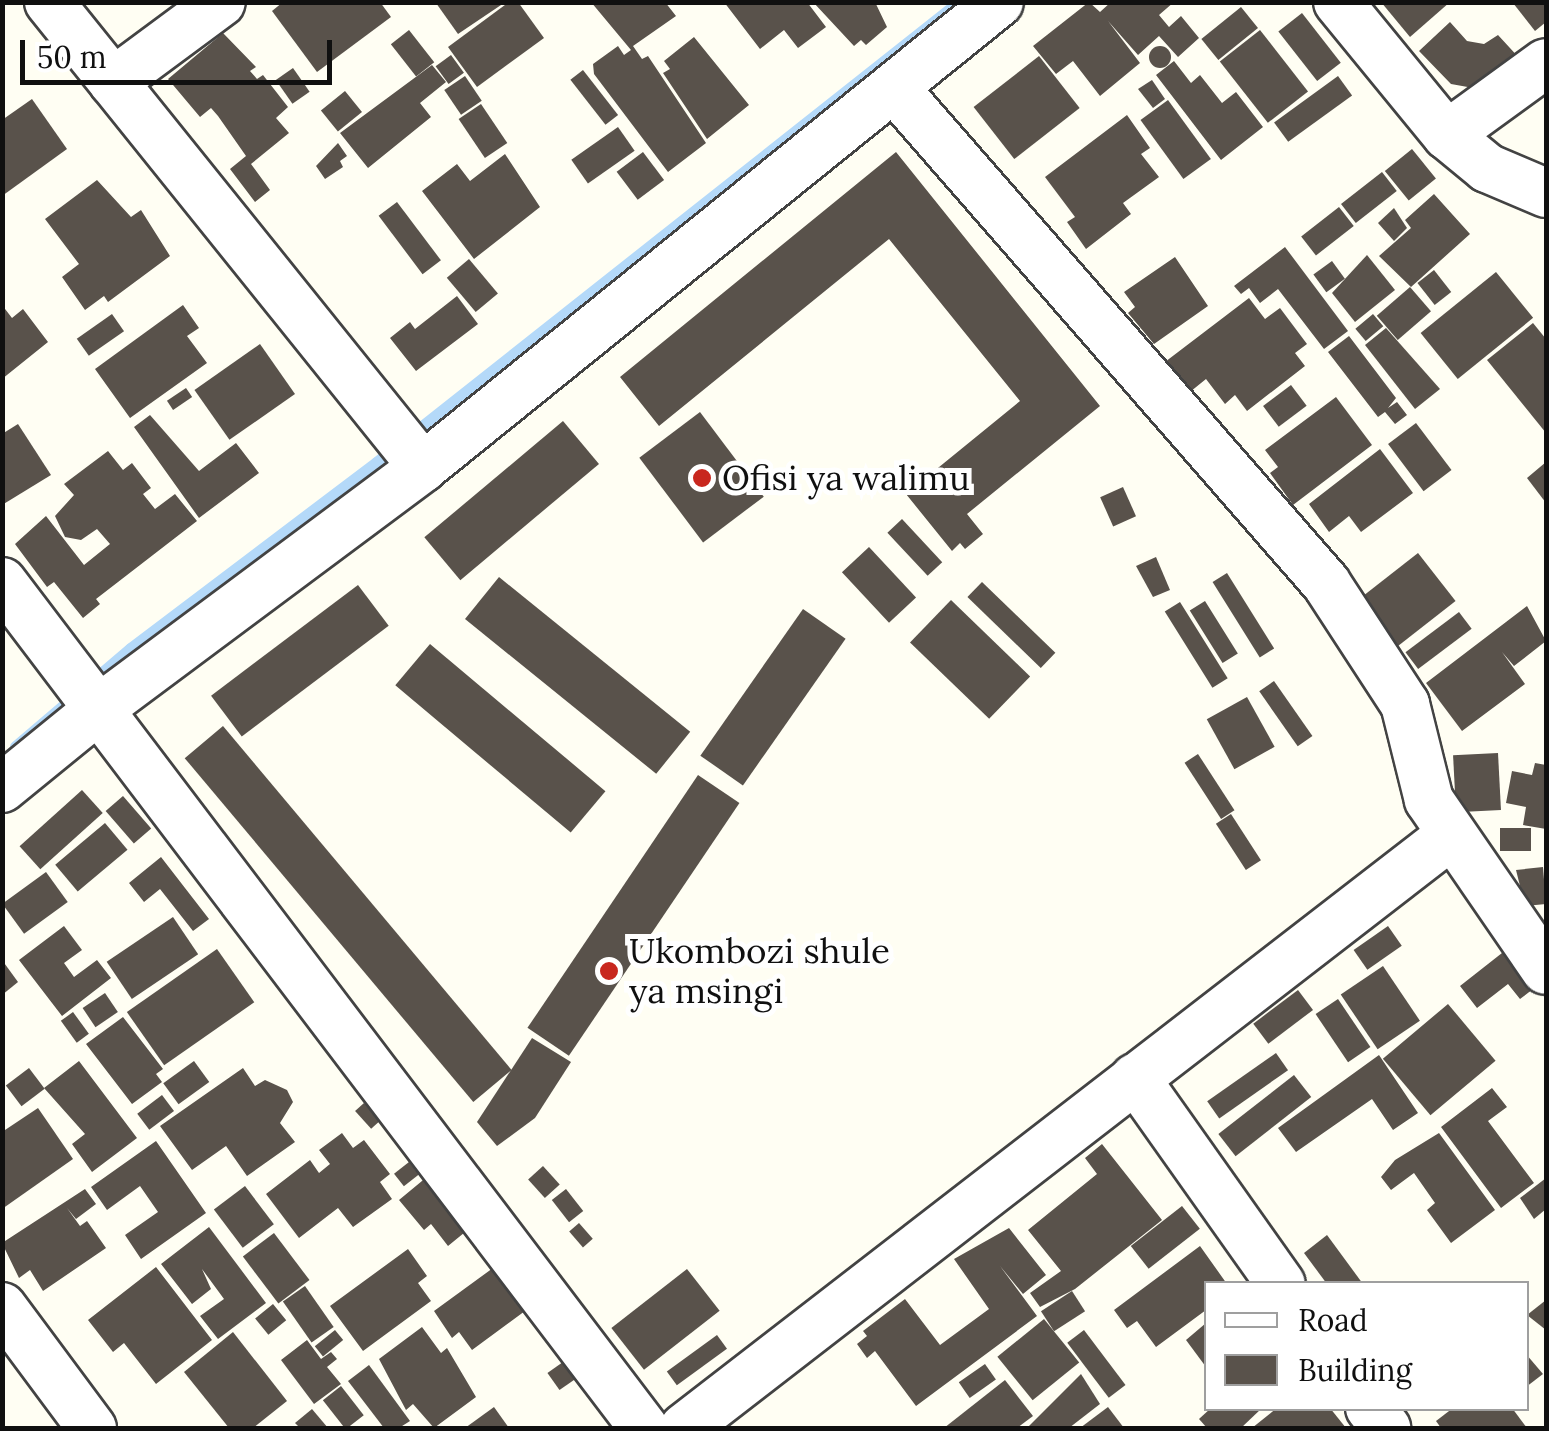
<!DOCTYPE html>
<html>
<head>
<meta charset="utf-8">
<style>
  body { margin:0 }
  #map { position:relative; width:1549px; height:1431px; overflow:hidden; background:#fffef3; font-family:Lora,serif }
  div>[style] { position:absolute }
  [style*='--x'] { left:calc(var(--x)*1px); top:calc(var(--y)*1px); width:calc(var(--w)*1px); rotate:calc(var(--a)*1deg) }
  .stream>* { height:12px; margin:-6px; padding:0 6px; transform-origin:6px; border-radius:6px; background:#b4d9f9 }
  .building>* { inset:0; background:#59524b; transform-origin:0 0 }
  .round { border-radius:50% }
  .roads { filter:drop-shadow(2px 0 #434343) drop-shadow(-2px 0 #434343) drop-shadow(0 2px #434343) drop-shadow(0 -2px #434343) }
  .minor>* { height:48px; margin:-24px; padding:0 24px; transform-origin:24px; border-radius:24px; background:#fff }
  .dots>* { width:28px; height:28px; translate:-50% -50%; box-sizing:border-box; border:5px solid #fff; border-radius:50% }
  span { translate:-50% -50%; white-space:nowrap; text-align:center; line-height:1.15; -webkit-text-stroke:10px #fff; paint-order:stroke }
  .poi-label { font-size:35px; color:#101010 }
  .left { translate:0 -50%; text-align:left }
  .frame { position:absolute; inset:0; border:5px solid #101010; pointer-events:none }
  .legend { position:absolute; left:1204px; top:1281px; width:325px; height:130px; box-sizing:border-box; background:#fff; border:2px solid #9f9f9f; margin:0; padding:12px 18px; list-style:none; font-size:30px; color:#101010 }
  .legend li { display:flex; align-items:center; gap:20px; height:50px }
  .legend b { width:50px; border:2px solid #9f9f9f }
  .scale { position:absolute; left:20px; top:40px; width:312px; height:45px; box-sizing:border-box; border:5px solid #101010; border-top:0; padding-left:12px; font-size:30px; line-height:35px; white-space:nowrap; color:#101010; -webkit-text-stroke:8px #fff; paint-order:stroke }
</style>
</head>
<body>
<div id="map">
  <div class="stream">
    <i style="--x:16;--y:747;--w:151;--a:-40.4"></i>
    <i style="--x:131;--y:649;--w:308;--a:-37.1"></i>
    <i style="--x:377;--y:463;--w:743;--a:-38.33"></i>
  </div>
  <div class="building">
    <i style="clip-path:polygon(283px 2px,380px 2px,391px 17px,317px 72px,272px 11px)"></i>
    <i style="clip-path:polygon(509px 2px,518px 2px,544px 38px,477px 87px,448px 47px)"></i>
    <i style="clip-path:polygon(591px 2px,665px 2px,676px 16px,633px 46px,642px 59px,648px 56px,706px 143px,668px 172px,594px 74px,593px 64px,618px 46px,624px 55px,631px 50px)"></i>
    <i style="clip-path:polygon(724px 2px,807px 2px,826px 27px,798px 48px,784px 30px,760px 49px)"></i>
    <i style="clip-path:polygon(813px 2px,875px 2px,887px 27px,866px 45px,861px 40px,854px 46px)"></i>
    <i style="clip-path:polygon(1089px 2px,1100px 12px,1111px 2px,1174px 2px,1159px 15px,1169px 27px,1181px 16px,1199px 38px,1178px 57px,1159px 36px,1138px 55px,1108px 21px,1140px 63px,1100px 96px,1073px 61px,1056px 74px,1033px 46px)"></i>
    <i style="clip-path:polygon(1381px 2px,1450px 2px,1410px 37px)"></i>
    <i style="clip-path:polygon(436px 3px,504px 3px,458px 34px)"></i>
    <i style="clip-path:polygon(1513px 3px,1546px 3px,1546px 22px,1535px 31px)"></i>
    <i style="left:1241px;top:7px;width:27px;height:51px;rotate:51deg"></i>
    <i style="left:1302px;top:13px;width:63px;height:30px;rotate:52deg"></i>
    <i style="clip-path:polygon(1450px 22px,1467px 41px,1484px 44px,1498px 35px,1521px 60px,1490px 91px,1451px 84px,1419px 51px)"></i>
    <i style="left:409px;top:30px;width:41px;height:23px;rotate:52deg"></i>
    <i style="left:1260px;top:30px;width:78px;height:51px;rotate:52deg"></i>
    <i style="clip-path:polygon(223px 33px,256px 67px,250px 71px,257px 79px,263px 75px,288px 107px,276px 118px,289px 133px,251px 164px,270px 190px,255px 202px,230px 169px,246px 156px,218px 116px,211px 108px,200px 117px,168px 79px)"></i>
    <i style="clip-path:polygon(694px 37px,749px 105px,707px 139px,663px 73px,670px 69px,664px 61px)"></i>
    <i class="round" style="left:1149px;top:46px;width:22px;height:22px"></i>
    <i style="left:451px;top:55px;width:22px;height:19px;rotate:54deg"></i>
    <i style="left:1039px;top:56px;width:66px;height:83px;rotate:52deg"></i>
    <i style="clip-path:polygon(1174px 61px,1191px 83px,1200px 75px,1222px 103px,1236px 92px,1263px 127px,1221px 160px,1156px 75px)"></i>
    <i style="clip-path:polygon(432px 65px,446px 82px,420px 103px,431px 117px,368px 168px,340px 133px)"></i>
    <i style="left:293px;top:68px;width:29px;height:21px;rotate:55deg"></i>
    <i style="left:583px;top:70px;width:57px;height:16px;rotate:52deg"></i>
    <i style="left:465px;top:76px;width:30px;height:25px;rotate:56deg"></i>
    <i style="left:1338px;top:76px;width:24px;height:79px;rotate:54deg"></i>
    <i style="clip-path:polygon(1152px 80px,1165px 99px,1153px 108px,1138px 89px)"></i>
    <i style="left:345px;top:91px;width:27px;height:31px;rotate:51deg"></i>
    <i style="clip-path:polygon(32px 99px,67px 149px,2px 196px,2px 120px)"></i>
    <i style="left:1168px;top:100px;width:73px;height:34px;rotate:54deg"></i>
    <i style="left:481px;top:104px;width:47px;height:27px;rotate:56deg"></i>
    <i style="clip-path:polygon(1127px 115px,1150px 148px,1141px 154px,1159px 177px,1123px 203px,1131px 214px,1086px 249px,1067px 222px,1075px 217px,1045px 177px)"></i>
    <i style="left:618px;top:127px;width:29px;height:57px;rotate:55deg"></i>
    <i style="clip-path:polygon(338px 143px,347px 156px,340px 161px,343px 167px,325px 179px,316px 166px)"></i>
    <i style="left:1412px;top:149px;width:38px;height:35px;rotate:51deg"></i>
    <i style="left:643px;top:152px;width:35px;height:33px;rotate:53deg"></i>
    <i style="clip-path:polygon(896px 152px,1100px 406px,967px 514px,983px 534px,965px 549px,960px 543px,952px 551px,906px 494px,1020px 401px,889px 239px,659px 426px,620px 377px)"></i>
    <i style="clip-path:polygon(505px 154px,540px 207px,474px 259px,422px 191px,457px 164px,470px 181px)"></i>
    <i style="left:1382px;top:172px;width:24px;height:52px;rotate:52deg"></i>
    <i style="clip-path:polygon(97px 180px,131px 217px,141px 210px,170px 256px,108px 302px,104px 296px,85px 310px,62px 277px,79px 264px,45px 219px)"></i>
    <i style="clip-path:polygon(1434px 194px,1470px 234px,1411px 287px,1379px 256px,1411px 228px,1405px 220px)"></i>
    <i style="left:397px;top:202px;width:73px;height:23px;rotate:53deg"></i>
    <i style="left:1339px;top:207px;width:24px;height:48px;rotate:52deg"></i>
    <i style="clip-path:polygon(1394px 208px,1407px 228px,1394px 241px,1378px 223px)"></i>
    <i style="clip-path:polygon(1285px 247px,1348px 331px,1324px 349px,1278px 289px,1260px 303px,1249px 288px,1241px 294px,1234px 286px)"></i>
    <i style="clip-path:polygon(1367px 255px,1395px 290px,1355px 322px,1332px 293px)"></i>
    <i style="clip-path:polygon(1175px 257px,1208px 306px,1154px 344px,1128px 313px,1135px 307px,1124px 292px)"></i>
    <i style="left:469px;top:259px;width:45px;height:29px;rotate:50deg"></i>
    <i style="left:1332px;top:261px;width:22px;height:23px;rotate:54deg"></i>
    <i style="left:1434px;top:270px;width:28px;height:21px;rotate:52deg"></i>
    <i style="left:1496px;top:272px;width:59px;height:97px;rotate:51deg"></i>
    <i style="left:1410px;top:287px;width:32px;height:44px;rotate:49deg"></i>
    <i style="clip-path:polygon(457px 296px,478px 324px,416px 371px,390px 338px,410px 322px,415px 329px)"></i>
    <i style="clip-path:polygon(1249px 298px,1265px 319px,1280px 308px,1307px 344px,1295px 353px,1305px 366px,1247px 411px,1235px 395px,1225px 404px,1206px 379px,1185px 396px,1161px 365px)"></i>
    <i style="clip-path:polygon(2px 305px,12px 318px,23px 309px,48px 342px,2px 379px)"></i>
    <i style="clip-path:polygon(183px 305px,199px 328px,187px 336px,207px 363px,130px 418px,95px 369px)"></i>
    <i style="left:112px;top:314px;width:21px;height:43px;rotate:55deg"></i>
    <i style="left:1373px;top:314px;width:16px;height:23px;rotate:50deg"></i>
    <i style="clip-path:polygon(1533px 323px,1546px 339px,1546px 433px,1487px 360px)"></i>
    <i style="clip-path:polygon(1386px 328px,1440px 389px,1415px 409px,1365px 345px)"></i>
    <i style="clip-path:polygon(1349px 336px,1396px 398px,1388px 408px,1397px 402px,1407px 415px,1395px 424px,1385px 412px,1378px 417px,1328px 352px)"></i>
    <i style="left:260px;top:344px;width:61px;height:80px;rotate:55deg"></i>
    <i style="left:1291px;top:385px;width:26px;height:35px;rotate:53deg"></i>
    <i style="left:186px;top:388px;width:11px;height:23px;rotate:56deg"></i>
    <i style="clip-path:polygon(1336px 397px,1372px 445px,1293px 505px,1270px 473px,1278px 467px,1265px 450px)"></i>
    <i style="left:700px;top:412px;width:106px;height:76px;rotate:53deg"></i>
    <i style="clip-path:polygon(150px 415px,199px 471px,236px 443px,259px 473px,199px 518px,134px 427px)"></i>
    <i style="left:563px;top:421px;width:56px;height:181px;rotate:50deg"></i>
    <i style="left:1416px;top:423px;width:59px;height:35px;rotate:53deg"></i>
    <i style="clip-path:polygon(18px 424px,51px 475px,2px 505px,2px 434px)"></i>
    <i style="clip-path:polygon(1380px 449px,1413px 493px,1361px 532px,1349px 516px,1329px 532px,1309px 504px)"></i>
    <i style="clip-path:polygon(108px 451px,123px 470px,132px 463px,151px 488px,143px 494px,155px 509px,175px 494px,197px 521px,96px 599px,100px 604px,83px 618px,54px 582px,47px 587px,15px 544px,46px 516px,84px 565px,110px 544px,97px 529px,81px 540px,65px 537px,55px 516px,74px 495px,64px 484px)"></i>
    <i style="clip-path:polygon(1546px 462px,1546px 503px,1527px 478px)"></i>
    <i style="left:1123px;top:487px;width:32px;height:25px;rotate:66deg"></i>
    <i style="left:902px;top:519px;width:59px;height:20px;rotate:47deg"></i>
    <i style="left:869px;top:547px;width:69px;height:37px;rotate:47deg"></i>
    <i style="left:1418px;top:553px;width:61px;height:73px;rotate:52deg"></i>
    <i style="clip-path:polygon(1156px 557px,1170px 590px,1153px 597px,1136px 566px)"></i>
    <i style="left:1227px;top:573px;width:89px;height:17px;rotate:58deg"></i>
    <i style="left:499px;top:577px;width:246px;height:54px;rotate:39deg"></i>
    <i style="left:982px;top:582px;width:102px;height:21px;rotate:44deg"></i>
    <i style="left:358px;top:585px;width:51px;height:184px;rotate:53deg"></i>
    <i style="left:951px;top:600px;width:110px;height:59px;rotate:44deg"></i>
    <i style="left:1205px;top:601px;width:62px;height:18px;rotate:58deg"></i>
    <i style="left:1180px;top:602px;width:90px;height:18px;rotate:58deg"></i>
    <i style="clip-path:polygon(1527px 606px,1546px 641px,1514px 666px,1502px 652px,1525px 684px,1462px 731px,1426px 683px)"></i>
    <i style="left:803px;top:609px;width:52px;height:179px;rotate:35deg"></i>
    <i style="left:1459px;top:612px;width:21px;height:67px;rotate:53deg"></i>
    <i style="left:430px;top:644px;width:229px;height:54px;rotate:40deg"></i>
    <i style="left:1274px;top:681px;width:67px;height:18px;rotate:55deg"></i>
    <i style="left:1247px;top:697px;width:57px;height:46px;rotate:61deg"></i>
    <i style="left:223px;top:726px;width:449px;height:50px;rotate:50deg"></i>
    <i style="left:1498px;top:753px;width:57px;height:45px;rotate:87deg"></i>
    <i style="left:1198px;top:754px;width:67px;height:16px;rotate:57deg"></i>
    <i style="clip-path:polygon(1535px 763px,1546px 765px,1546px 829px,1523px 825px,1526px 807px,1506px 803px,1512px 771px,1532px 775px)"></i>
    <i style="left:698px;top:775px;width:50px;height:305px;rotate:34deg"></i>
    <i style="left:82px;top:790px;width:31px;height:84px;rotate:48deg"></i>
    <i style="left:123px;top:796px;width:43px;height:23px;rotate:49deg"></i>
    <i style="left:1231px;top:814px;width:55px;height:18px;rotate:57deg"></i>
    <i style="left:105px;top:823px;width:35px;height:65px;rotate:50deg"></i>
    <i style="left:1500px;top:828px;width:31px;height:23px"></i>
    <i style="clip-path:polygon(161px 857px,209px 919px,193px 931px,160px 889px,144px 902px,129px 883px)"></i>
    <i style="clip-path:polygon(1543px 867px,1546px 904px,1525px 906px,1516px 870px)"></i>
    <i style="left:46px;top:872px;width:37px;height:54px;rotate:54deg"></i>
    <i style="left:173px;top:917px;width:45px;height:80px;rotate:56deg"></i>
    <i style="clip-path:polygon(64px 926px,82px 950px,64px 963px,74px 977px,97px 960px,111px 978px,62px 1016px,19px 960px)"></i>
    <i style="left:1388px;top:926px;width:24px;height:42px;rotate:55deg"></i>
    <i style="clip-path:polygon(1516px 942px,1546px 979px,1520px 999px,1508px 984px,1477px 1008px,1460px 986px)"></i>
    <i style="left:217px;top:949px;width:65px;height:110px;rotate:55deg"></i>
    <i style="clip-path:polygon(2px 960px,18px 982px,2px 995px)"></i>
    <i style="left:1383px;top:966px;width:66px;height:51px;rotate:56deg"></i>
    <i style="left:1298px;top:990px;width:25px;height:56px;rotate:53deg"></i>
    <i style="left:105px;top:993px;width:23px;height:27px;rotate:56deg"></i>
    <i style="left:1338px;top:999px;width:58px;height:27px;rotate:56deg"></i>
    <i style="left:1448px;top:1004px;width:74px;height:85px;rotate:50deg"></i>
    <i style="left:73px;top:1012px;width:27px;height:15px;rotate:54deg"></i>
    <i style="clip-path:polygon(123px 1017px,163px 1069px,156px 1074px,162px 1082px,132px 1104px,86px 1044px)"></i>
    <i style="clip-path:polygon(532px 1038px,571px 1062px,535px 1118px,497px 1146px,477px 1122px)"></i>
    <i style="left:1276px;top:1053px;width:21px;height:84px;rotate:55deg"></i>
    <i style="clip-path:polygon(1379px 1055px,1418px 1113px,1393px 1130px,1372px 1099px,1296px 1152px,1278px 1128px)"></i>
    <i style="clip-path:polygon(79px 1061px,137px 1138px,92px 1172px,72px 1144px,85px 1134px,44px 1088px)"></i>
    <i style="left:194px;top:1061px;width:26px;height:38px;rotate:54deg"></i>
    <i style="left:29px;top:1068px;width:26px;height:29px;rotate:53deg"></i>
    <i style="clip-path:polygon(243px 1068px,255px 1086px,265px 1080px,287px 1090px,293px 1102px,280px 1123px,295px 1142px,247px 1176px,226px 1146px,192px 1170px,160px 1126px)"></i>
    <i style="left:1294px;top:1075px;width:28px;height:96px;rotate:52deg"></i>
    <i style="clip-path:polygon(1492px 1088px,1507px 1107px,1488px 1121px,1534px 1183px,1501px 1208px,1441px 1127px)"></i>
    <i style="left:162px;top:1095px;width:20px;height:31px;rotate:53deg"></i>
    <i style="left:364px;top:1103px;width:24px;height:12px;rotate:48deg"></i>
    <i style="clip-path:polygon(38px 1108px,73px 1159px,2px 1209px,2px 1132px)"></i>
    <i style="clip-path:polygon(342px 1133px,353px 1148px,364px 1140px,390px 1174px,380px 1182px,392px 1199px,353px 1227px,338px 1208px,299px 1238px,266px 1194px,310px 1160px,319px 1173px,330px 1164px,319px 1150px)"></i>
    <i style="clip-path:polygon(1439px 1133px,1495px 1210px,1451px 1243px,1427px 1210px,1435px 1203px,1414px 1173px,1391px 1190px,1381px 1177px,1395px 1160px)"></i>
    <i style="clip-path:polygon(156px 1141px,206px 1213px,141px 1259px,125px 1235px,158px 1212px,140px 1186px,107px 1210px,91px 1187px)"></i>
    <i style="clip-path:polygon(1102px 1144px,1162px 1220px,1075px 1289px,1040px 1307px,1030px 1293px,1061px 1271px,1028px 1230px,1097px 1174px,1085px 1158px)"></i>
    <i style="left:409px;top:1162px;width:16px;height:19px;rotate:52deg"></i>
    <i style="left:543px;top:1166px;width:25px;height:20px;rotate:48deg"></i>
    <i style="clip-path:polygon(428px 1176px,470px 1228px,448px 1246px,431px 1224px,424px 1230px,399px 1200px)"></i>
    <i style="clip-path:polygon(1546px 1178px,1546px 1209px,1534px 1219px,1520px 1198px)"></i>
    <i style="left:245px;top:1186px;width:48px;height:39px;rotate:53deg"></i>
    <i style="clip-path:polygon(85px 1189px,96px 1204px,76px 1219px,67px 1208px,80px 1226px,87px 1221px,106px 1248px,43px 1291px,30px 1270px,19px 1278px,2px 1243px)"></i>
    <i style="left:566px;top:1189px;width:28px;height:18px;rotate:52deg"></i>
    <i style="left:1182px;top:1206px;width:29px;height:65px;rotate:52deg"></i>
    <i style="left:579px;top:1223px;width:21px;height:13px;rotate:49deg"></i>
    <i style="clip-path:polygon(209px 1227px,266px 1303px,218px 1339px,200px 1316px,224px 1299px,202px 1269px,211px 1289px,192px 1304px,161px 1264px)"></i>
    <i style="clip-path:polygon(1009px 1228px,1046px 1275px,1023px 1294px,1000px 1266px,1037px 1316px,916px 1406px,875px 1351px,867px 1358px,857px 1344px,867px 1336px,863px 1331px,905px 1299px,940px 1345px,989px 1309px,954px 1259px)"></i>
    <i style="left:274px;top:1233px;width:59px;height:39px;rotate:53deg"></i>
    <i style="clip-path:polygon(1327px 1235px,1363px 1284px,1327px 1284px,1304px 1253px)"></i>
    <i style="clip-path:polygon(1200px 1246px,1227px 1284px,1206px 1284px,1206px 1310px,1156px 1347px,1137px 1321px,1127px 1328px,1114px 1310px)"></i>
    <i style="clip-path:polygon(408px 1249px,427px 1276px,418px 1283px,431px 1301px,363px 1351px,330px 1306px)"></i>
    <i style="clip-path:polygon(156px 1267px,212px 1340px,156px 1384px,124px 1343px,113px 1352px,88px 1320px)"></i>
    <i style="clip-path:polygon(493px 1268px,525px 1311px,472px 1350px,459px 1332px,452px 1338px,434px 1311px)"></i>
    <i style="left:687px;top:1269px;width:53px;height:96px;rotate:52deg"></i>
    <i style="left:305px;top:1286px;width:50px;height:27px;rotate:55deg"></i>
    <i style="left:1072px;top:1291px;width:24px;height:37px;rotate:57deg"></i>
    <i style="clip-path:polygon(1546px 1300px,1546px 1330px,1527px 1315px)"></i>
    <i style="left:273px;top:1304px;width:21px;height:23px;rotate:51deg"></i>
    <i style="left:1044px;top:1319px;width:56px;height:60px;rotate:51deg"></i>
    <i style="clip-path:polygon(1206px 1323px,1206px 1367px,1186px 1340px)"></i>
    <i style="clip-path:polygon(422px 1327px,441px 1353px,447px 1348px,476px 1397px,434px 1428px,413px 1404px,406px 1410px,379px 1359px)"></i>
    <i style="left:335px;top:1330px;width:13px;height:26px;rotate:51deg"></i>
    <i style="left:1084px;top:1330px;width:69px;height:21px;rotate:53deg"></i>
    <i style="clip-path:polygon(233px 1332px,287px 1401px,253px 1428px,229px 1428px,184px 1372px)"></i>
    <i style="left:717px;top:1335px;width:17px;height:62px;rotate:54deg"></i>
    <i style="clip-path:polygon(307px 1340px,321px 1359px,331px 1352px,337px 1359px,327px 1367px,341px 1384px,314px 1404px,281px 1360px)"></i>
    <i style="clip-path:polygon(1526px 1354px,1543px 1374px,1526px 1387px)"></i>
    <i style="left:563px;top:1362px;width:21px;height:19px;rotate:55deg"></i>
    <i style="left:985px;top:1364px;width:19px;height:32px;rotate:55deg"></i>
    <i style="clip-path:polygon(369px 1365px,410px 1421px,399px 1428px,384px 1428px,348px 1381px)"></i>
    <i style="clip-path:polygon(1081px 1374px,1100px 1404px,1069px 1428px,1027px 1428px)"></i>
    <i style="clip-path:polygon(1005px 1380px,1033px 1416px,1017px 1428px,944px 1428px)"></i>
    <i style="left:341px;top:1386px;width:37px;height:23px;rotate:52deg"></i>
    <i style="clip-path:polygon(494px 1407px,509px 1428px,465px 1428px)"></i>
    <i style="clip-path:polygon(1108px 1407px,1124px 1428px,1080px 1428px)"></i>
    <i style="clip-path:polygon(1211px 1408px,1262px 1408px,1241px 1428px,1207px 1428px,1199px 1419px)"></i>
    <i style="clip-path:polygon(1277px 1408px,1330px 1408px,1346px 1428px,1252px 1428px)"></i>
    <i style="clip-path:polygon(1453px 1408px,1512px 1408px,1527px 1428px,1441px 1428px,1436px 1421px)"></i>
    <i style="clip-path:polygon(312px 1409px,328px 1428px,300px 1428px,295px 1423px)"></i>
  </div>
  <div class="roads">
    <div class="minor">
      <i style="--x:49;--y:2;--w:597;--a:51.19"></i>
      <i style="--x:1338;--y:2;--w:172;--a:50.7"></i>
      <i style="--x:1447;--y:135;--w:52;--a:39.5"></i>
      <i style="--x:1487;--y:168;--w:64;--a:23"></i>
      <i style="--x:113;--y:82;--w:134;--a:-36.5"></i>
      <i style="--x:895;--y:89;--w:656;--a:48.9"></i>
      <i style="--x:1326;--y:583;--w:145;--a:56.9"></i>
      <i style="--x:1405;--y:704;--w:99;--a:76"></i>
      <i style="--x:1429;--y:800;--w:206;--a:55.5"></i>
      <i style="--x:1447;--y:135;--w:122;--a:-36"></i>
      <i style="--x:2;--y:582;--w:1062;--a:52.81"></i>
      <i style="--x:2;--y:788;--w:127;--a:-39.2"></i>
      <i style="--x:100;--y:708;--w:403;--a:-36.7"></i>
      <i style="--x:423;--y:467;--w:740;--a:-38.91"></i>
      <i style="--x:1135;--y:1078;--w:252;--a:54.7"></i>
      <i style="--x:2;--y:1307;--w:151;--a:53.4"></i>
      <i style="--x:1370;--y:1408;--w:26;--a:51"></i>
      <i style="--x:684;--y:1428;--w:970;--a:-37.71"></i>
    </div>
  </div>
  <div class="dots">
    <i style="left:702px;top:478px;background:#c8271f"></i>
    <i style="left:609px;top:971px;background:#c8271f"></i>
  </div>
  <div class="poi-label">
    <span class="left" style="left:722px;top:478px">Ofisi ya walimu</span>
    <span class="left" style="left:629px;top:971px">Ukombozi shule<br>ya msingi</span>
  </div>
  <div class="frame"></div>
  <ul class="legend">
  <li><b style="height:12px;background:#fff"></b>Road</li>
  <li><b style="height:28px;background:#59524b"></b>Building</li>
  </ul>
  <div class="scale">50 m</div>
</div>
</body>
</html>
